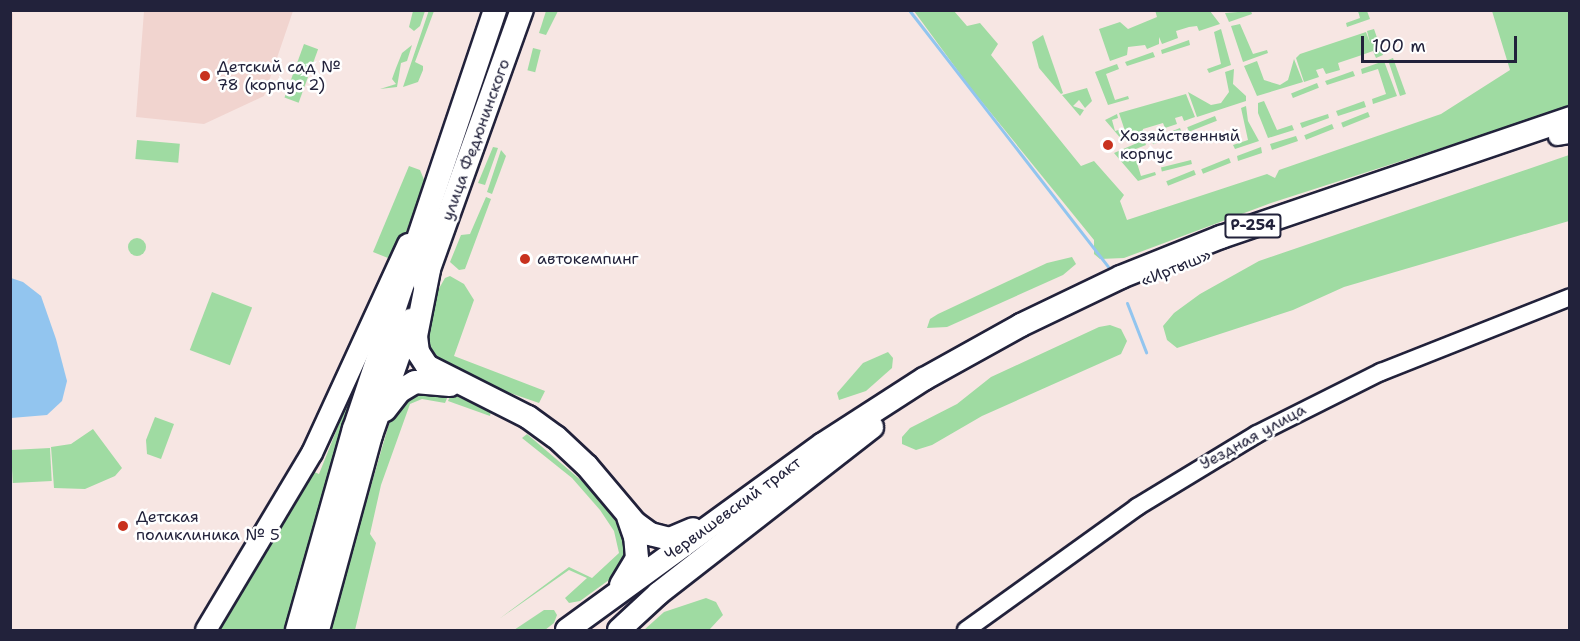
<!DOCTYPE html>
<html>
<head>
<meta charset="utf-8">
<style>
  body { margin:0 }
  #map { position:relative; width:1580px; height:641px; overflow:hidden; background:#f7e6e3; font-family:"Shantell Sans",sans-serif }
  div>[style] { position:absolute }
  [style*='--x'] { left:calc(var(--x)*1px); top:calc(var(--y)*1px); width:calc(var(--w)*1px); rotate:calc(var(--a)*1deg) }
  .built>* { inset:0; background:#f1d4cf }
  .green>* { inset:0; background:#9fdba2; transform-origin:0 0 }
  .round { border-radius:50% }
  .water>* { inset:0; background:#92c5ef }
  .stream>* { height:3px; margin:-1.5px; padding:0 1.5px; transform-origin:1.5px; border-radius:1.5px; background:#92c5ef }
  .roads { filter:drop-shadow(2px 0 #22223b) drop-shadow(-2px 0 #22223b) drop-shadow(0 2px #22223b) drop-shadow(0 -2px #22223b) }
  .secondary>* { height:16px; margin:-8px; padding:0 8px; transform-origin:8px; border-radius:8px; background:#fff }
  .primary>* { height:20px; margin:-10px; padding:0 10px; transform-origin:10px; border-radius:10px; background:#fff }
  .highway>* { height:22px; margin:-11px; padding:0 11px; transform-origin:11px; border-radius:11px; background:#fff }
  .dots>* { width:16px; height:16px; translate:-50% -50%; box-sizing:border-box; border:3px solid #fff; border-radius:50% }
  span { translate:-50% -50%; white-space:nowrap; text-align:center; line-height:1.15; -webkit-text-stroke:5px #fff; paint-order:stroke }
  .shield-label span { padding:2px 4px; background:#fff; border:2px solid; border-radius:4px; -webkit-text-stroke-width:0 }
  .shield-label { font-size:15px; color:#22223b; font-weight:700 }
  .poi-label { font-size:16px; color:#22223b }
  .left { translate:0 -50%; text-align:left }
  .street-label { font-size:16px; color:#22223b }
  .frame { position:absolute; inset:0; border:12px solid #22223b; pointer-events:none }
  .scale { position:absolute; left:1361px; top:36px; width:156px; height:27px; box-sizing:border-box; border:3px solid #22223b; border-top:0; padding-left:8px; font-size:18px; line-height:21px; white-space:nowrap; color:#22223b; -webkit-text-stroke:4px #fff; paint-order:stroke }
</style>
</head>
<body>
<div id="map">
  <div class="built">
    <i style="clip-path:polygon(11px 11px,13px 14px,11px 159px)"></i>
    <i style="clip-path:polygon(144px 11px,144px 10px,293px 11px,264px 96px,204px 124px,136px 117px)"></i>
  </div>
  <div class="green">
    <i style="clip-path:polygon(429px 10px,434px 11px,415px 62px,423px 66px,423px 70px,418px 82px,403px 87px)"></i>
    <i style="clip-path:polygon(1155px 10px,1210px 11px,1220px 24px,1199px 31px,1197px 26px,1189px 27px,1176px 31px,1178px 38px,1162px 44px,1159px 37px,1159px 44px,1147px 49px,1145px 45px,1128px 47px,1127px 55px,1110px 61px,1099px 29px,1120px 22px,1128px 29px,1157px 17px)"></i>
    <i style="clip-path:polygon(413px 11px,425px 11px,420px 26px,414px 31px,409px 27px)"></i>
    <i style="clip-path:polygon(546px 11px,558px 11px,546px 35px,539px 33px)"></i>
    <i style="clip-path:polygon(914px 11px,954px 11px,967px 26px,980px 23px,998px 44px,991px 55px,1081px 166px,1094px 161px,1124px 195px,1120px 201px,1127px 220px,1267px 174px,1275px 178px,1279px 170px,1441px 114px,1510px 70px,1492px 11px,1569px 11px,1569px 107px,1271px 203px,1124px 258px,1100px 259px,1094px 254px,1094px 240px,969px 86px)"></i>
    <i style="clip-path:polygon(1251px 11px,1252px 14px,1229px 22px,1225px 13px)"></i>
    <i style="clip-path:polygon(1358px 11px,1367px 11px,1370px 19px,1347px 27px,1346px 23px,1360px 18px)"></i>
    <i style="clip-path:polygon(1240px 24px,1253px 54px,1267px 50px,1268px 53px,1243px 62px,1231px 26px)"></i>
    <i style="clip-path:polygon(1221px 29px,1231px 65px,1209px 73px,1207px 69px,1221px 64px,1214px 32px)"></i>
    <i style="clip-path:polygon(1374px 29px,1383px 55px,1376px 58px,1373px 51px,1359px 56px,1338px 63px,1340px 70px,1326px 74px,1323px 68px,1316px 70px,1319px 77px,1304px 82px,1296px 58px,1300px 54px,1366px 32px,1370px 43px,1367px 31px)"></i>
    <i style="clip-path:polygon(1043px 35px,1063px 93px,1061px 94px,1039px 68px,1032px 42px)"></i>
    <i style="clip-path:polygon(1189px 40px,1190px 45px,1162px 54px,1161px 50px)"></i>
    <i style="left:304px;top:44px;width:15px;height:57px;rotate:20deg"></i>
    <i style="clip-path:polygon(412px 45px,407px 61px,401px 63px,397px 87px,380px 89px,396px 84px,392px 79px,396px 68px,402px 53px)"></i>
    <i style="left:533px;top:48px;width:8px;height:23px;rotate:14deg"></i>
    <i style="clip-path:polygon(1153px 52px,1155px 57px,1127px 66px,1125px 62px)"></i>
    <i style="clip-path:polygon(1393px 58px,1406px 94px,1400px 96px,1388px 60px)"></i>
    <i style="clip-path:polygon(1294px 59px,1303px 82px,1257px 96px,1244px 66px,1257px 61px,1264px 80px,1280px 85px,1288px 80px)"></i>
    <i style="clip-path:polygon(1384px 61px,1397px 96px,1373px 104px,1372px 99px,1386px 94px,1378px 69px,1362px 74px,1361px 69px)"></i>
    <i style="clip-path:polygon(1117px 64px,1119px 69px,1106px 74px,1115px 100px,1128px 96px,1129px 99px,1108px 105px,1095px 72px)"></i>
    <i style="clip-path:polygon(1234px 69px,1233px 84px,1246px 96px,1246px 101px,1197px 117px,1188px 92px,1211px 105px,1221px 103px,1229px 92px,1225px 72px)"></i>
    <i style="clip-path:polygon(1353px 71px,1355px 76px,1327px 85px,1325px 81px)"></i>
    <i style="left:1317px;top:83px;width:5px;height:28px;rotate:68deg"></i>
    <i style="clip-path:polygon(1087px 88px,1092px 101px,1085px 108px,1079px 100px,1073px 106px,1084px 110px,1080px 116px,1062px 95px)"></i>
    <i style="clip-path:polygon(1186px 94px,1195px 117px,1184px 121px,1182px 116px,1175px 118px,1177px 124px,1165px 128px,1163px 123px,1143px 129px,1142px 135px,1128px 140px,1119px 113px)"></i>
    <i style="clip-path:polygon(1264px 101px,1277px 130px,1292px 125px,1294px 130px,1268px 138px,1258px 113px,1258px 103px)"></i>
    <i style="clip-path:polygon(1364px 101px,1366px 107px,1338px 116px,1336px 111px)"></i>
    <i style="clip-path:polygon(1246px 106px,1248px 121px,1259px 141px,1235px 149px,1233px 145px,1248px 140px,1241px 108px)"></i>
    <i style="left:1368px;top:112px;width:5px;height:29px;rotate:68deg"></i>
    <i style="clip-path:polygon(1117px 114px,1118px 118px,1112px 120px,1115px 131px,1122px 129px,1126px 141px,1123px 141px,1105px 120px)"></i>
    <i style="clip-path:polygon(1328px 114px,1329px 118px,1302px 128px,1300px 123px)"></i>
    <i style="left:1215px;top:116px;width:5px;height:30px;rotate:68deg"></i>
    <i style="left:1332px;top:124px;width:5px;height:30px;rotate:68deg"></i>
    <i style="left:1180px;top:128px;width:5px;height:31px;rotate:68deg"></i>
    <i style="clip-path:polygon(1296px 136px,1298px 141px,1272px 150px,1270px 144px)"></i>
    <i style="left:137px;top:140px;width:43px;height:19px;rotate:5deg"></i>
    <i style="clip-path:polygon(1144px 140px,1146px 145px,1133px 150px,1141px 176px,1155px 172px,1156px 175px,1138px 181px,1114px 153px)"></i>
    <i style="clip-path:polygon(493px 147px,498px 148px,485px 185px,478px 183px)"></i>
    <i style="clip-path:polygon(1261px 147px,1262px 153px,1238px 161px,1237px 156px)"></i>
    <i style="clip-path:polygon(501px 150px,506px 156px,492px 194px,487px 192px)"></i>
    <i style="clip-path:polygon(1569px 155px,1569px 221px,1344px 287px,1293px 310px,1177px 348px,1167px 340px,1163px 326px,1174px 313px,1200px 294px,1259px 261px)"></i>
    <i style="left:1229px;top:158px;width:5px;height:30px;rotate:68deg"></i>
    <i style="left:1191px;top:160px;width:4px;height:31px;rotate:76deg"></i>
    <i style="clip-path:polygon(409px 166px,420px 170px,425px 182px,398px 253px,388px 258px,373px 252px)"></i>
    <i style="left:1194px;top:170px;width:5px;height:30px;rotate:68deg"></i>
    <i style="clip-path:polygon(486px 197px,491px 199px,465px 269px,459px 270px,450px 262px,461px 235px,470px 234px)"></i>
    <i class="round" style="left:128px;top:238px;width:18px;height:18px"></i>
    <i style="clip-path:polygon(1072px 257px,1076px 264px,1063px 275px,947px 327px,927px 328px,930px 319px,938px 314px,1047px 263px)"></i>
    <i style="clip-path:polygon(450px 276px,464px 284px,474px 300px,454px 356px,545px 391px,539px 403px,440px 369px,423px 350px,433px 299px,445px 278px)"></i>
    <i style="clip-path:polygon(392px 291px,288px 630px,213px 630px,312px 471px,319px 474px)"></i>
    <i style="left:212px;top:292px;width:43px;height:62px;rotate:21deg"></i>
    <i style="clip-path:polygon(1110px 325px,1121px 329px,1127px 341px,1121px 354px,982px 416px,932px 445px,916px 450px,902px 444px,902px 437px,910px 428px,957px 404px,991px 377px,1099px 327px)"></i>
    <i style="clip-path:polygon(888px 352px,893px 358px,892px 368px,866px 391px,839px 400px,837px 393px,863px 363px)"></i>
    <i style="clip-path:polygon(415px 391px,448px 396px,445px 403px,422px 399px,410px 404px,381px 485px,370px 534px,376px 543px,355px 630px,329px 630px,391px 417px)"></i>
    <i style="clip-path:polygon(451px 394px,491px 411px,490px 416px,448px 401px)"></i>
    <i style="clip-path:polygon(155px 417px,174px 424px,161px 459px,147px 454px,146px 440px)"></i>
    <i style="clip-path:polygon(93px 429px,122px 468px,115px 476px,85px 489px,54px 488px,51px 447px,71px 444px)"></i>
    <i style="clip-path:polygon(527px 434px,590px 488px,616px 522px,629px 549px,620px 572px,580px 601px,569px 603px,565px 598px,587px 578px,569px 570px,499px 619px,569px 567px,592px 578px,619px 553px,614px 531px,600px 510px,572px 478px,522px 438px)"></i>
    <i style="left:50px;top:448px;width:33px;height:39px;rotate:87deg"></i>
    <i style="clip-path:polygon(706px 598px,716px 602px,723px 615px,709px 630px,644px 630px,664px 612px)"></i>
    <i style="clip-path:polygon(544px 610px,554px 610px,557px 615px,554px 623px,545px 630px,514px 630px)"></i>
  </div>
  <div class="water">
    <i style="clip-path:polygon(11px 278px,23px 282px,41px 296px,56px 339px,67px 381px,62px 401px,47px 415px,11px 418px)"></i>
  </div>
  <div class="stream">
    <i style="--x:909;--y:10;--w:328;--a:52.2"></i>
    <i style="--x:1127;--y:303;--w:53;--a:68.8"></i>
  </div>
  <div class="roads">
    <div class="secondary">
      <i style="--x:1557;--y:137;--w:13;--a:-9"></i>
      <i style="--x:966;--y:630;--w:211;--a:-35.7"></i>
      <i style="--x:1137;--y:507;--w:140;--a:-31.3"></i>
      <i style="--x:1257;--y:434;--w:139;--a:-26.6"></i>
      <i style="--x:1381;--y:372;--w:203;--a:-21.6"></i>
    </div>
    <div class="primary">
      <i style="--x:206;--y:630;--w:206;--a:-59.1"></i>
      <i style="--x:312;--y:453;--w:230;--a:-65.3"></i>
    </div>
    <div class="highway">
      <i style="--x:429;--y:270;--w:67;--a:101.1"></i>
      <i style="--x:416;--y:336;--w:16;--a:83"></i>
      <i style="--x:418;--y:352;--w:17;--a:57"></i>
      <i style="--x:427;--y:366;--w:113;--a:26.8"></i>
      <i style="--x:528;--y:417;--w:34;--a:36"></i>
      <i style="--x:556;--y:437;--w:42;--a:43.1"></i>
      <i style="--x:587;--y:466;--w:75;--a:49.9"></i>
      <i style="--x:635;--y:523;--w:19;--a:36"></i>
      <i style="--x:650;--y:534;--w:21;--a:14"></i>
      <i style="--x:670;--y:539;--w:25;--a:-23"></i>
      <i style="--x:424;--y:283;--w:290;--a:-70.3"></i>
      <i style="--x:385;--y:410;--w:24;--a:-52"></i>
      <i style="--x:400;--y:391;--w:17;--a:-31"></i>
      <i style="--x:415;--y:382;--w:35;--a:5"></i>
      <i style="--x:621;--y:585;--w:31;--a:-59"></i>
      <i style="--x:637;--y:558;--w:21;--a:-95"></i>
      <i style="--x:635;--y:537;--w:21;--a:-109"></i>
      <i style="--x:297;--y:630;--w:209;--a:-74.2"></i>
      <i style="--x:354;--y:429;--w:442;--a:-71.4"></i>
      <i style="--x:318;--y:630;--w:202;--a:-74.8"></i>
      <i style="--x:371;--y:435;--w:122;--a:-70.8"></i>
      <i style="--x:567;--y:630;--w:316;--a:-36"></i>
      <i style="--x:823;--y:444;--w:120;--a:-32.8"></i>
      <i style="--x:924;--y:379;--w:111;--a:-29.1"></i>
      <i style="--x:1021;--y:325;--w:111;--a:-25.6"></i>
      <i style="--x:1121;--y:277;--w:108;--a:-21.8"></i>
      <i style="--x:1221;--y:237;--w:369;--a:-18.8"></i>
      <i style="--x:619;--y:630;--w:54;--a:-42.8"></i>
      <i style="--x:659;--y:593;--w:270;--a:-37.9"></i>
    </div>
  </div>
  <div class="dots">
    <i style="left:205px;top:76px;background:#c8321e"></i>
    <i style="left:1108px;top:145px;background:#c8321e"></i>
    <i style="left:525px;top:259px;background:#c8321e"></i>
    <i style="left:123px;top:526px;background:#c8321e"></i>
  </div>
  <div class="shield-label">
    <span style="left:1253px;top:226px">Р-254</span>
  </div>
  <div class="poi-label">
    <span class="left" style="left:217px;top:76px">Детский сад №<br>78 (корпус 2)</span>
    <span class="left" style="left:1120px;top:145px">Хозяйственный<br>корпус</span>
    <span class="left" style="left:537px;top:259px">автокемпинг</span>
    <span class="left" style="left:136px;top:526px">Детская<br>поликлиника № 5</span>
  </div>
  <div class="street-label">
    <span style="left:476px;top:140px;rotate:-70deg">улица Федюнинского</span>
    <span style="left:1176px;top:268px;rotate:-22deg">«Иртыш»</span>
    <span style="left:1253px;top:437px;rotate:-29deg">Уездная улица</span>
    <span style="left:733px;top:509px;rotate:-36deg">Червишевский тракт</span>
  </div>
  <div class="frame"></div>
  <div class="scale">100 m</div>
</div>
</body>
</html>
